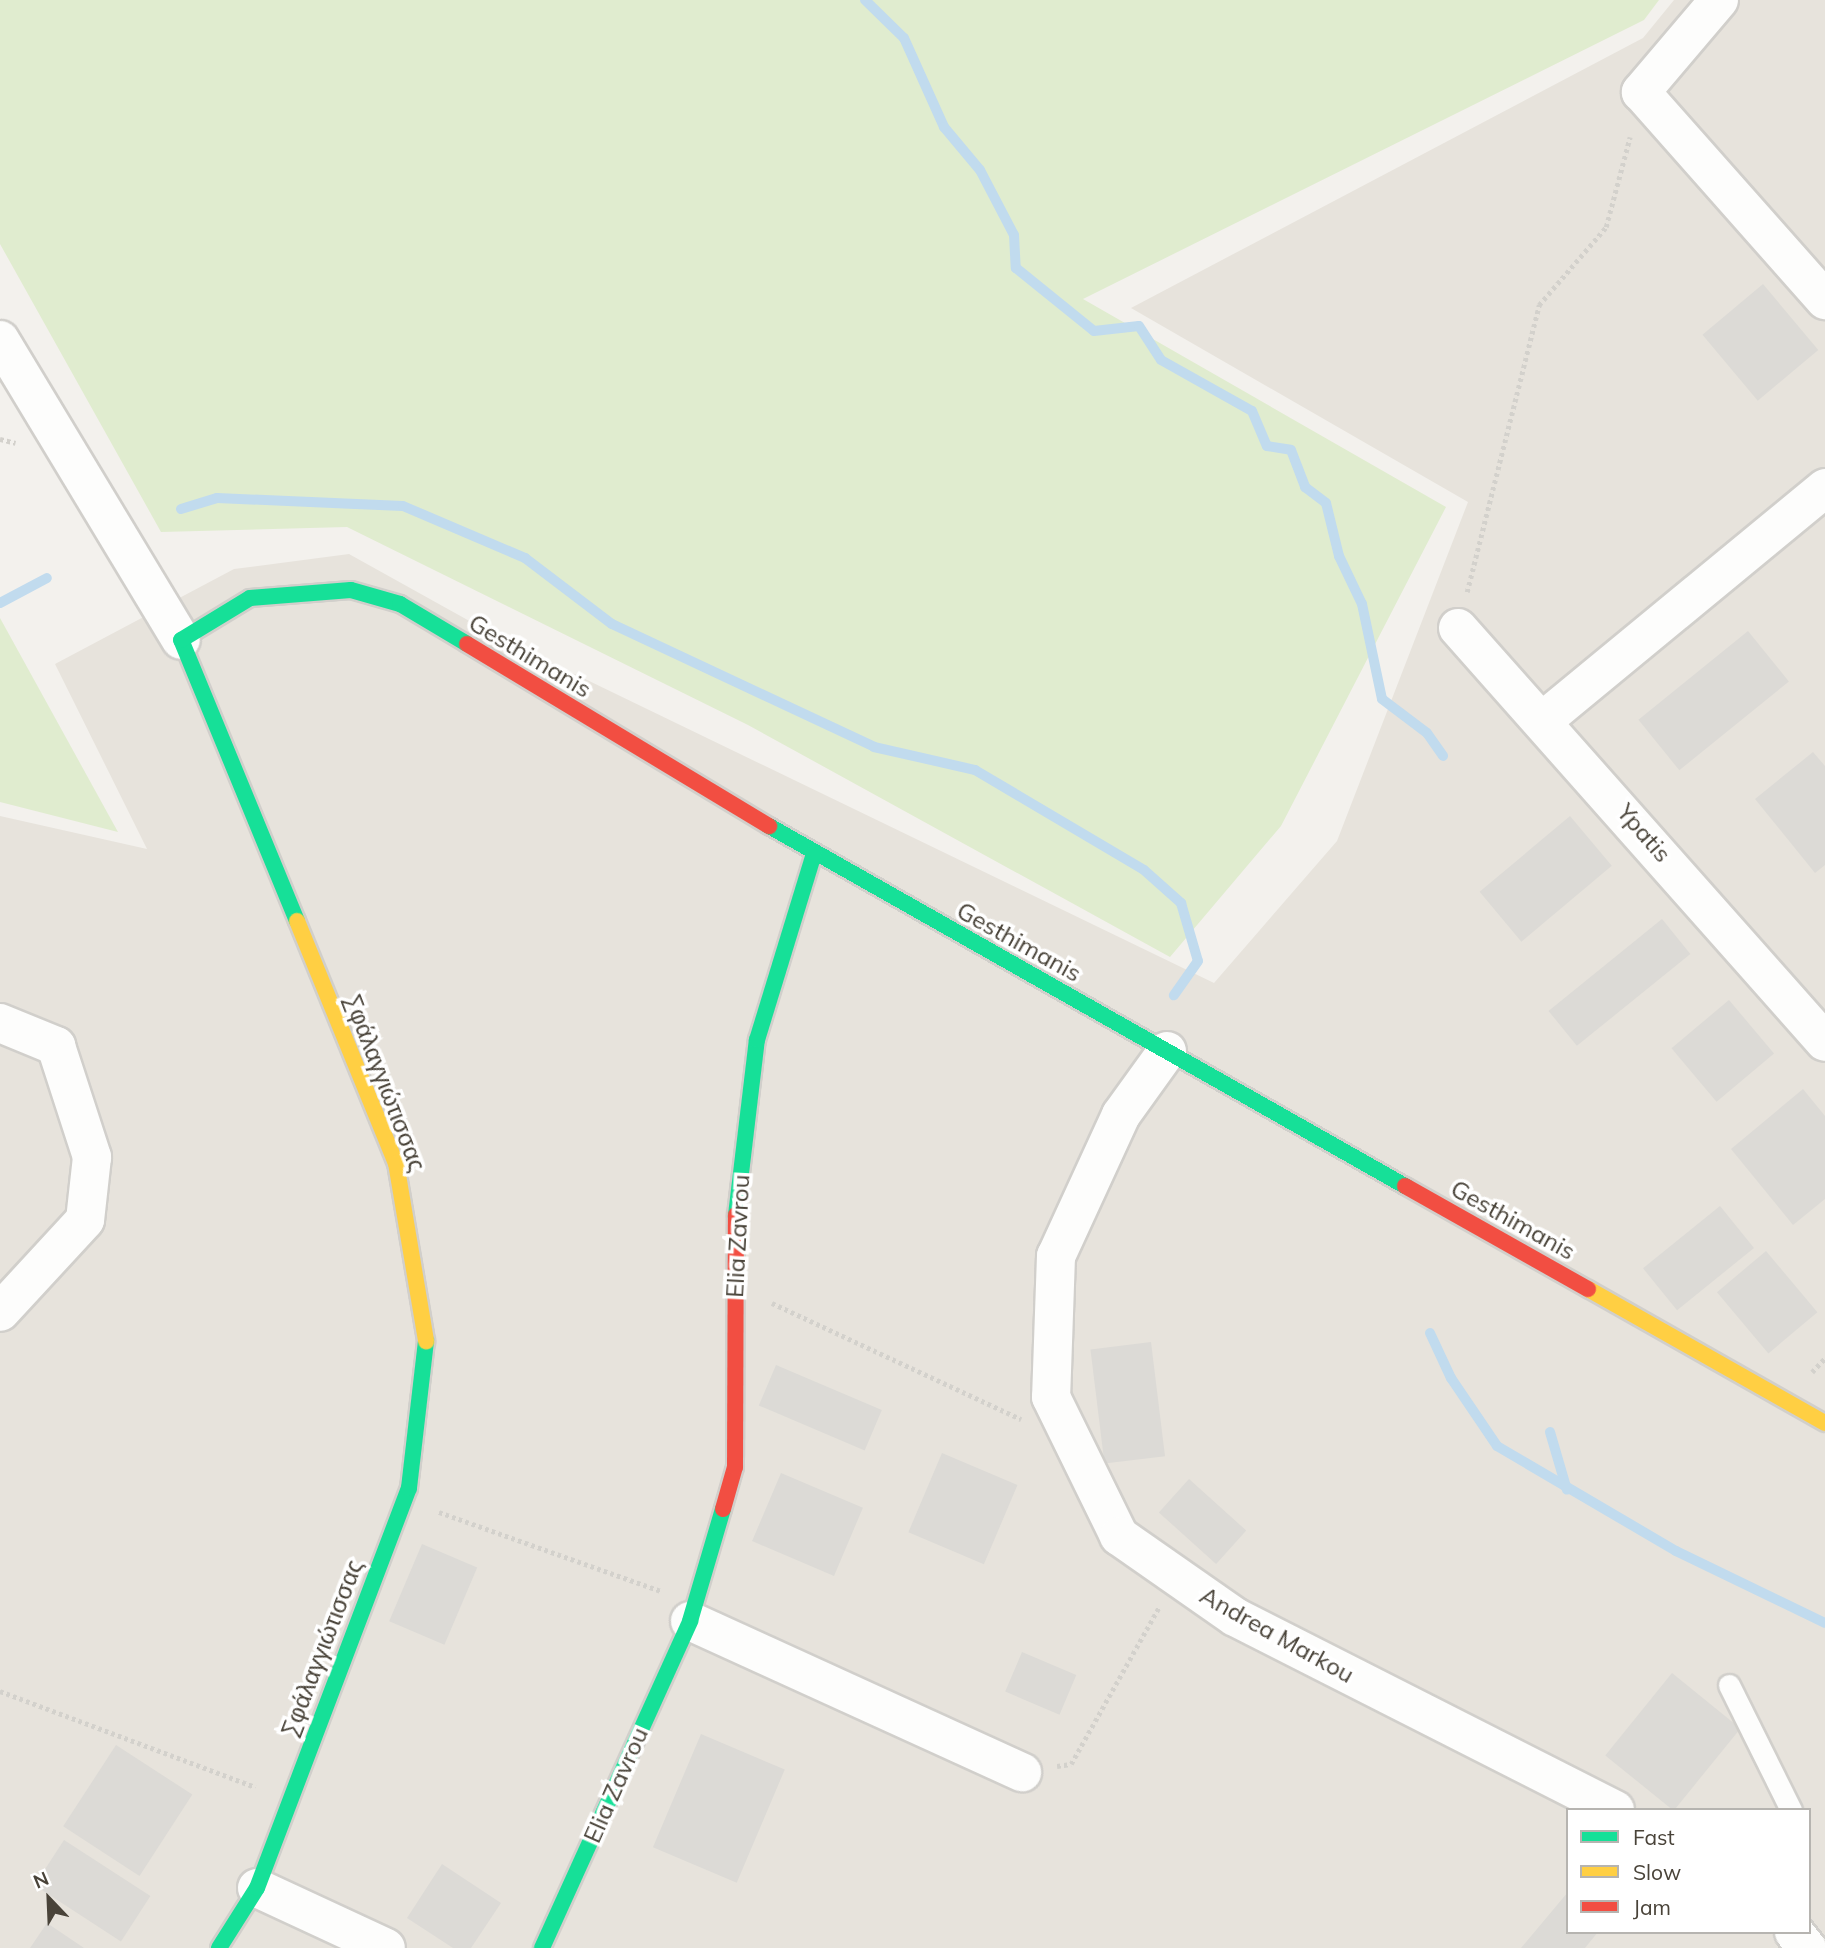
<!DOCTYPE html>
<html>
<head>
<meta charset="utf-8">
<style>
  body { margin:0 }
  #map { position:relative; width:1825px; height:1948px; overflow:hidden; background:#f3f1ed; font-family:Mulish,sans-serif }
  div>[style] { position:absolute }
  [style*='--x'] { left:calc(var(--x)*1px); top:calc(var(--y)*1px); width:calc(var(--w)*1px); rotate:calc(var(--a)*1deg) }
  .residential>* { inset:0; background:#e7e3dc }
  .green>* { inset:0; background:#e0eccf }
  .stream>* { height:10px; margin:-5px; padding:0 5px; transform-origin:5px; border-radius:5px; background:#c1dbee }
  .building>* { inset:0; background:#dcdad6; transform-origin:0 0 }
  .path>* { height:4.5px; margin-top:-2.25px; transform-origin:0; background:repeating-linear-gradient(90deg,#d3d1cc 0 3.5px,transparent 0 7px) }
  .roads { filter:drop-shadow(2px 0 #d1cfcb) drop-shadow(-2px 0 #d1cfcb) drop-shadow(0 2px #d1cfcb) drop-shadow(0 -2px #d1cfcb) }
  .lane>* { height:21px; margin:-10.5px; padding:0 10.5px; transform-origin:10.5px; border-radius:10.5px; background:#fdfdfc }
  .street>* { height:38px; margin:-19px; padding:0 19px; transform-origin:19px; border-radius:19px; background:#fdfdfc }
  .fast>* { height:16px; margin:-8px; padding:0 8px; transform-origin:8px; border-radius:8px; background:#16e098 }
  .slow>* { height:16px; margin:-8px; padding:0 8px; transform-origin:8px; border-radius:8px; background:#ffcf43 }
  .jam>* { height:16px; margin:-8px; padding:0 8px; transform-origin:8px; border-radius:8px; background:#f24e42 }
  span { translate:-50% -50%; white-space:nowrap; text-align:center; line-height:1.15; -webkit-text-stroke:7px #fff; paint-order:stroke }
  .street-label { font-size:24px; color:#494339 }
  .legend { position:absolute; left:1566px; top:1808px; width:245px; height:126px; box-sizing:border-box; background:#fff; border:2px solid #b6b4b0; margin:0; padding:9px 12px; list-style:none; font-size:21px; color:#494339 }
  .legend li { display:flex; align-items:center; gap:14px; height:35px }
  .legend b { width:35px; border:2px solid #b6b4b0 }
  .north { position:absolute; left:14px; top:1864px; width:70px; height:70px; -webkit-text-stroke:5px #fff; paint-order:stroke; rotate:337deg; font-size:19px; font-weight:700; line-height:28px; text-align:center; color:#494339 }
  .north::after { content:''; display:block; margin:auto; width:24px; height:32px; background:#494339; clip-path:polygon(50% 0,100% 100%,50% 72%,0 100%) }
</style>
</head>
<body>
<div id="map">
  <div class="residential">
    <i style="clip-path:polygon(evenodd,1674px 0,1825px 0,1825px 1948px,0 1948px,0 816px,147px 849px,55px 664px,234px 569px,349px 554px,500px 638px,1214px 983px,1337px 841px,1468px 502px,1131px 308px,1643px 38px,1674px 0,1568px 1810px,1809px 1810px,1809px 1932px,1568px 1932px,1568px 1810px)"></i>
  </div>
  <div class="green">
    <i style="clip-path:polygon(0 0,1659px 0,1644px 20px,1083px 299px,1446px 507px,1281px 826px,1170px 957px,748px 725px,347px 527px,161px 532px,0 244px)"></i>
    <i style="clip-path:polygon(0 618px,118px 832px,0 802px)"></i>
  </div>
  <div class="stream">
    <i style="--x:865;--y:0;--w:54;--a:44.3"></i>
    <i style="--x:904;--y:38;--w:98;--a:65.8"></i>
    <i style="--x:944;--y:127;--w:56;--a:50.1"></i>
    <i style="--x:980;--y:170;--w:73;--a:62.4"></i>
    <i style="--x:1014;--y:235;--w:33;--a:87"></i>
    <i style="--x:1016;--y:268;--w:100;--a:38.9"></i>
    <i style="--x:1094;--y:331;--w:45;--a:-6.3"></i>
    <i style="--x:1139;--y:326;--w:40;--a:57.1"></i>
    <i style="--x:1161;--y:360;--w:104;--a:29.3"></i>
    <i style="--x:1252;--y:411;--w:38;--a:67"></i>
    <i style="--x:1267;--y:446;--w:24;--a:9"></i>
    <i style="--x:1291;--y:450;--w:40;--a:69"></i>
    <i style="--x:1305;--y:487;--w:26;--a:37"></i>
    <i style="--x:1326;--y:503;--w:55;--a:76.2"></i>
    <i style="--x:1339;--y:556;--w:53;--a:64.4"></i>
    <i style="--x:1362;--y:604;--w:97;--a:78.1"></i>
    <i style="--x:1382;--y:699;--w:56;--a:37.1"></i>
    <i style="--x:1427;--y:733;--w:28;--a:55"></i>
    <i style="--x:181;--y:509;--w:38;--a:-17"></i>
    <i style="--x:217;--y:498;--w:186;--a:2.5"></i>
    <i style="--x:403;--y:506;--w:133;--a:23.1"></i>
    <i style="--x:525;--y:558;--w:109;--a:37.2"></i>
    <i style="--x:612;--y:624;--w:289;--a:25.1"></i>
    <i style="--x:874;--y:747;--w:104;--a:12.8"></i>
    <i style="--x:975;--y:770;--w:196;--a:30.6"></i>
    <i style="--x:1144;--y:870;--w:50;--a:41.7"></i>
    <i style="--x:1181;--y:903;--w:60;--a:73.7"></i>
    <i style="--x:1198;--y:961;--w:42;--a:125.2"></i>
    <i style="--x:0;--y:603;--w:53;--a:-28"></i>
    <i style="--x:1430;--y:1333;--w:50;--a:65"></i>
    <i style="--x:1451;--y:1378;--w:82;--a:55.9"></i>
    <i style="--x:1497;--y:1446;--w:208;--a:30.4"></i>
    <i style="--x:1676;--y:1551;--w:165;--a:25.8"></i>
    <i style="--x:1550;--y:1432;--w:60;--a:73.7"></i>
  </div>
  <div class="building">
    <i style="left:1763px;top:284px;width:86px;height:79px;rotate:50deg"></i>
    <i style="left:1748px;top:631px;width:65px;height:141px;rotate:51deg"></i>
    <i style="clip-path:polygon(1813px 752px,1825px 766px,1825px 865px,1815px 873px,1755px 799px)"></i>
    <i style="left:1570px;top:816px;width:65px;height:118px;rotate:50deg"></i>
    <i style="left:1662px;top:919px;width:45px;height:146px;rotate:51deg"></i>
    <i style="left:1729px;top:1000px;width:70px;height:75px;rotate:50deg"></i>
    <i style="clip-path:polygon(1803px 1089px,1825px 1116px,1825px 1199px,1793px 1225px,1731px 1149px)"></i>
    <i style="left:1720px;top:1206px;width:54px;height:99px;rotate:51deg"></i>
    <i style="left:1766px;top:1251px;width:80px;height:64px;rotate:50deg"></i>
    <i style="left:1151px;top:1342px;width:115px;height:61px;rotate:83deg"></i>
    <i style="left:776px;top:1365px;width:115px;height:44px;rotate:23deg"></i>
    <i style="left:942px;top:1453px;width:82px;height:86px;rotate:23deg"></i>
    <i style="left:781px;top:1473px;width:89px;height:74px;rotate:23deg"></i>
    <i style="left:1189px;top:1479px;width:77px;height:45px;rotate:42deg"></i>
    <i style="left:422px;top:1544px;width:60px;height:84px;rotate:23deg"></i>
    <i style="left:1022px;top:1652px;width:59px;height:43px;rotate:23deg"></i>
    <i style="left:1672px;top:1673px;width:88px;height:106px;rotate:39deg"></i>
    <i style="left:701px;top:1734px;width:91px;height:123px;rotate:23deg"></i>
    <i style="left:116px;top:1745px;width:91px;height:97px;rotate:33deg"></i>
    <i style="left:64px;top:1840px;width:103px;height:54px;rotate:33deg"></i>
    <i style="clip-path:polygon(442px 1864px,501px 1903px,471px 1948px,453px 1948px,407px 1918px)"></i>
    <i style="clip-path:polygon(1568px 1892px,1568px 1932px,1598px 1932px,1585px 1948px,1521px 1948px)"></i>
    <i style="clip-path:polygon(47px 1923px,84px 1948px,30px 1948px)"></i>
  </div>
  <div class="path">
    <i style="--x:0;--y:439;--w:16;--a:14"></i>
    <i style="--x:1467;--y:592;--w:296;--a:-75.9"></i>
    <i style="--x:1539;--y:305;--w:103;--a:-49.3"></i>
    <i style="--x:1606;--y:227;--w:93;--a:-75.1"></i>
    <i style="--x:772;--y:1303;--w:275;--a:25"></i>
    <i style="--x:1812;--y:1372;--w:19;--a:-47"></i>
    <i style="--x:439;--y:1512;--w:236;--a:19.6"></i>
    <i style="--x:0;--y:1691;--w:273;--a:20.6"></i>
    <i style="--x:1057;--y:1766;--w:14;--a:-8"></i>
    <i style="--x:1071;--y:1764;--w:180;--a:-60.7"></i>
  </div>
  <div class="roads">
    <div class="lane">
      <i style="--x:1729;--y:1685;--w:140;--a:63.6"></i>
    </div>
    <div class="street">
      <i style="--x:1719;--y:0;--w:121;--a:130.3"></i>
      <i style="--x:1641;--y:92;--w:278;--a:48.5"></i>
      <i style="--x:0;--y:340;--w:350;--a:58.9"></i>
      <i style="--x:1458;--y:628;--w:553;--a:48.44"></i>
      <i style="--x:1545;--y:719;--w:363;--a:-39.5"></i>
      <i style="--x:0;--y:1023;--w:61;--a:22.3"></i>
      <i style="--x:56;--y:1046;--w:117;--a:72"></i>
      <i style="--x:92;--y:1157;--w:63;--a:96.3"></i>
      <i style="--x:85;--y:1220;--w:125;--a:132.7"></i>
      <i style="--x:1167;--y:1051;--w:79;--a:125.7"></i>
      <i style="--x:1121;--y:1115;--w:155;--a:114.7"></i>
      <i style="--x:1056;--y:1256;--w:141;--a:92"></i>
      <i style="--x:1051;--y:1397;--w:155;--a:63.9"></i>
      <i style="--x:1119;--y:1536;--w:141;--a:34.9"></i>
      <i style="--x:1235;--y:1617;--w:426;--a:26.9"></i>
      <i style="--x:690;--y:1621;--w:365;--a:24.5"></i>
      <i style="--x:257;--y:1888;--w:142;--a:24.9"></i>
      <i style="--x:1794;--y:1932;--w:21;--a:51"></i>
    </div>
    <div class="fast">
      <i style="--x:769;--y:826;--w:731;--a:29.51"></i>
      <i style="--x:297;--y:921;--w:304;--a:-112.4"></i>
      <i style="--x:181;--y:640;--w:81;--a:-31.3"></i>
      <i style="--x:250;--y:598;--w:101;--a:-4.5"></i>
      <i style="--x:351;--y:590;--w:51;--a:15.9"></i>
      <i style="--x:400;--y:604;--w:78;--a:30.8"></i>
      <i style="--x:736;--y:1215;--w:176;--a:-83.2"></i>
      <i style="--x:757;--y:1040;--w:195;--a:-73"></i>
      <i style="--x:219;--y:1948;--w:71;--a:-57.7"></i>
      <i style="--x:257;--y:1888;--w:428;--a:-69.2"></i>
      <i style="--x:409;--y:1488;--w:148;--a:-83.4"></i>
      <i style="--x:542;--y:1948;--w:359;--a:-65.6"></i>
      <i style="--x:690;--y:1621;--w:117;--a:-73.6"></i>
    </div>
    <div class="slow">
      <i style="--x:297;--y:921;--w:261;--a:67.8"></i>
      <i style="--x:396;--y:1163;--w:181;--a:80.4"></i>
      <i style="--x:1588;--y:1289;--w:272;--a:29.5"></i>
    </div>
    <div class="jam">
      <i style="--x:467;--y:644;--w:353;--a:31.1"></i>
      <i style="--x:1405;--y:1186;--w:210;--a:29.4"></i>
      <i style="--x:723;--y:1509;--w:44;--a:-74.1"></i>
      <i style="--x:735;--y:1467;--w:252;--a:-89.8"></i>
    </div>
  </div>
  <div class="street-label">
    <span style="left:530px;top:656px;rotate:31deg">Gesthimanis</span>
    <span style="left:1644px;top:833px;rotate:49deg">Ypatis</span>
    <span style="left:1019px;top:942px;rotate:29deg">Gesthimanis</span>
    <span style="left:385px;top:1083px;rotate:69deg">Σφάλαγγιώτισσας</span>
    <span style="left:1513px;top:1220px;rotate:29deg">Gesthimanis</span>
    <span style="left:738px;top:1236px;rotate:-87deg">Elia Zavrou</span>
    <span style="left:1277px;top:1635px;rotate:29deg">Andrea Markou</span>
    <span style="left:322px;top:1648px;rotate:-69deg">Σφάλαγγιώτισσας</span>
    <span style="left:616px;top:1785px;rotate:-66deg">Elia Zavrou</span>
  </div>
  <ul class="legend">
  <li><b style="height:9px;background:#16e098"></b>Fast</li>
  <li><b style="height:9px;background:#ffcf43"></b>Slow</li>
  <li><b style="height:9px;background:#f24e42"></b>Jam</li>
  </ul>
  <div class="north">N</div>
</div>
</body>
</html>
